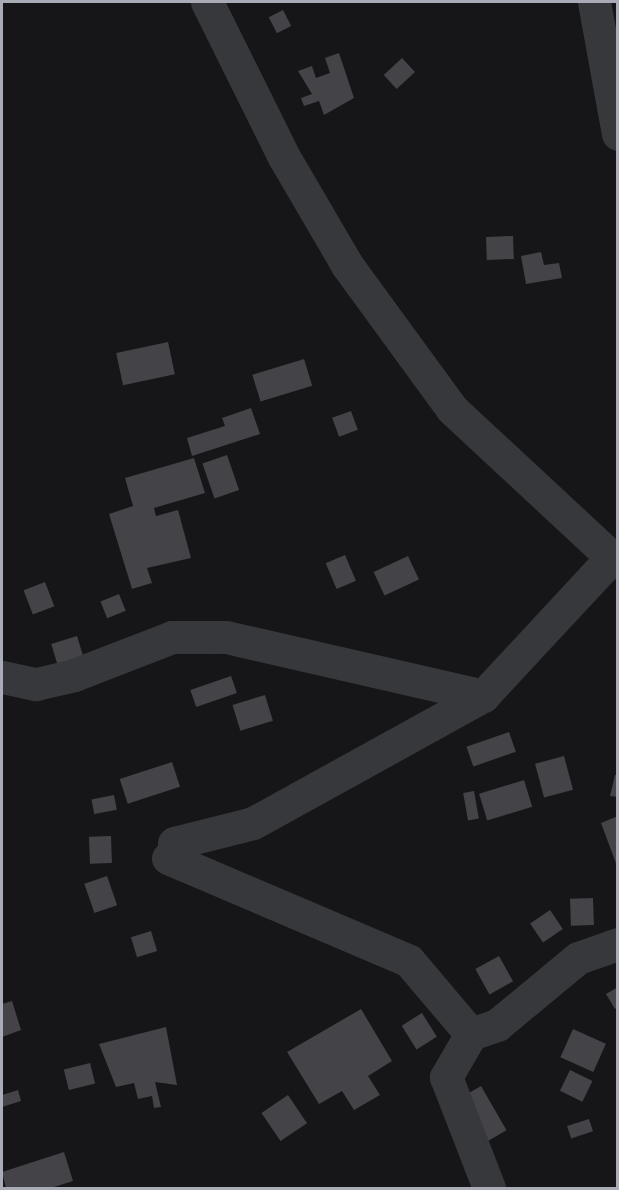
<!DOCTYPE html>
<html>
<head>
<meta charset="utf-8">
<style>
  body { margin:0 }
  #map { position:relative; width:619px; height:1190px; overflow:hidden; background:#161618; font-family:Arial,sans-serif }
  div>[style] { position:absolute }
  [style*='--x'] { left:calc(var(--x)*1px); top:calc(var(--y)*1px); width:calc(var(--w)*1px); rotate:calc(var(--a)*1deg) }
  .building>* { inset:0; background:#434348; transform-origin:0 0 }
  .street>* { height:33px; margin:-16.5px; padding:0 16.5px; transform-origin:16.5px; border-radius:16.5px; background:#37383c }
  span { translate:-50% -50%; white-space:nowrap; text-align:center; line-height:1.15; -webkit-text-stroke:5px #111113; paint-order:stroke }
  .frame { position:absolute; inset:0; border:3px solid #a9acb7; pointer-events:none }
</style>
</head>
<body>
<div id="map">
  <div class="building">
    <i style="left:283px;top:10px;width:18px;height:16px;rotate:63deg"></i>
    <i style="clip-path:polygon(339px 53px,354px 98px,324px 115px,319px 101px,304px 106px,301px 98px,312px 94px,298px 71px,312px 66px,316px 78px,330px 73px,325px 58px)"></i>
    <i style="left:402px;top:58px;width:19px;height:25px;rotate:47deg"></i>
    <i style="left:513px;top:236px;width:23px;height:27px;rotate:88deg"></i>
    <i style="clip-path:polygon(541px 252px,544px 265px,559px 263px,562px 278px,526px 284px,521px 256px)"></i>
    <i style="left:168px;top:342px;width:33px;height:53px;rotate:78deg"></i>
    <i style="left:304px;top:359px;width:28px;height:54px;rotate:73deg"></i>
    <i style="clip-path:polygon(251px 408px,260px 434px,192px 456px,187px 438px,225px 426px,222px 418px)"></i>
    <i style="left:351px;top:411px;width:20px;height:20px;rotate:70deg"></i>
    <i style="left:227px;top:455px;width:37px;height:26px;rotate:71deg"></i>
    <i style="clip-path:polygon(194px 458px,205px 493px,154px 508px,156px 516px,178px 510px,191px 558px,147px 568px,152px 583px,132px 589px,109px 514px,133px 506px,125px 478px)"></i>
    <i style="left:345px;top:555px;width:28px;height:21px;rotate:67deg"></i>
    <i style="left:408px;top:556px;width:26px;height:38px;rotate:65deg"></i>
    <i style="left:45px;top:582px;width:26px;height:23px;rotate:69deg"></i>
    <i style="left:119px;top:594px;width:18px;height:20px;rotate:68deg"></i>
    <i style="left:77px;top:636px;width:24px;height:27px;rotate:73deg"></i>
    <i style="left:231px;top:676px;width:18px;height:43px;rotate:71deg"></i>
    <i style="left:265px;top:695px;width:27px;height:34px;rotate:73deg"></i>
    <i style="left:509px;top:732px;width:21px;height:45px;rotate:71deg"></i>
    <i style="left:564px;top:756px;width:35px;height:30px;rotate:75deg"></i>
    <i style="left:172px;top:762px;width:26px;height:55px;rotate:72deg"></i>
    <i style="clip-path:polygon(615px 775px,618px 775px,618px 797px,610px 796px)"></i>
    <i style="left:524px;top:780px;width:28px;height:47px;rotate:73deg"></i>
    <i style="left:474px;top:791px;width:28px;height:11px;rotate:80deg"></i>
    <i style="left:114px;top:795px;width:15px;height:23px;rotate:79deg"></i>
    <i style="clip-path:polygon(618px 816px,618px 866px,617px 866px,601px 823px)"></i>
    <i style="left:111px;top:836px;width:27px;height:22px;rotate:88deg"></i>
    <i style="left:107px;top:876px;width:31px;height:24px;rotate:71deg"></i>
    <i style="left:593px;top:898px;width:27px;height:23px;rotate:88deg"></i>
    <i style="left:550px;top:910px;width:23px;height:24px;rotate:56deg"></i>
    <i style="left:151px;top:931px;width:21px;height:21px;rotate:73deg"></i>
    <i style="left:499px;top:956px;width:29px;height:27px;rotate:61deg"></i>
    <i style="clip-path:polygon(618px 987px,618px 1007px,615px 1009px,606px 994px)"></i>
    <i style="clip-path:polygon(12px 1001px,21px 1030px,2px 1037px,2px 1004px)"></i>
    <i style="clip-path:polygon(361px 1009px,392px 1061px,368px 1076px,380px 1095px,354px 1110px,342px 1091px,319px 1104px,287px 1052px)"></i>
    <i style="left:422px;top:1013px;width:28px;height:24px;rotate:58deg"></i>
    <i style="clip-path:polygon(166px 1027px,177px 1085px,155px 1082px,161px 1107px,154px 1108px,152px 1096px,138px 1099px,134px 1083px,116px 1087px,99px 1044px)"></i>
    <i style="left:573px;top:1029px;width:36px;height:31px;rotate:24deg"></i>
    <i style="left:90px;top:1063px;width:21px;height:27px;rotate:76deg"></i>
    <i style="left:570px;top:1070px;width:25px;height:23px;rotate:26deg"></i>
    <i style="left:481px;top:1086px;width:51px;height:24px;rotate:60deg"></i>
    <i style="clip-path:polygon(18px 1090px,21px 1101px,2px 1107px,2px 1095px)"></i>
    <i style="left:288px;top:1095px;width:34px;height:32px;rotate:56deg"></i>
    <i style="left:589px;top:1119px;width:13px;height:23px;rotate:72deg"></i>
    <i style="clip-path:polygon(64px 1152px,73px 1181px,51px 1188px,6px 1188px,2px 1172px)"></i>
  </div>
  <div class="street">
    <i style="--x:207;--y:2;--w:173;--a:63.6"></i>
    <i style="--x:284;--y:157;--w:125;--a:59.7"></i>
    <i style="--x:347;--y:265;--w:178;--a:53.9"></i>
    <i style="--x:452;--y:409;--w:226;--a:42.9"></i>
    <i style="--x:594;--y:2;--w:134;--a:79.7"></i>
    <i style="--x:2;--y:677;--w:35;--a:12"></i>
    <i style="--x:36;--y:684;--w:39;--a:-13"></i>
    <i style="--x:74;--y:675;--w:105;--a:-21.2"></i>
    <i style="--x:172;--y:637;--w:54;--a:0"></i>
    <i style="--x:226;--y:637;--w:264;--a:12.9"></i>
    <i style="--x:174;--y:843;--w:81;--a:-14.2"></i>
    <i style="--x:253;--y:823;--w:263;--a:-28.9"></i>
    <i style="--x:483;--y:696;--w:190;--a:-47.1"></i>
    <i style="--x:168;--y:858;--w:262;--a:23.1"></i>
    <i style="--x:409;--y:961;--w:96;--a:49.7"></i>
    <i style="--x:471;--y:1034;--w:28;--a:-19"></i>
    <i style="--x:497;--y:1025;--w:105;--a:-39.6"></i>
    <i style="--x:578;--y:958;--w:42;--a:-19.3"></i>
    <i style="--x:471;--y:1034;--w:50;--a:120.2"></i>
    <i style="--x:446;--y:1077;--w:119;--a:68.8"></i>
  </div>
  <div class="frame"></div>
</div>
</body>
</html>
